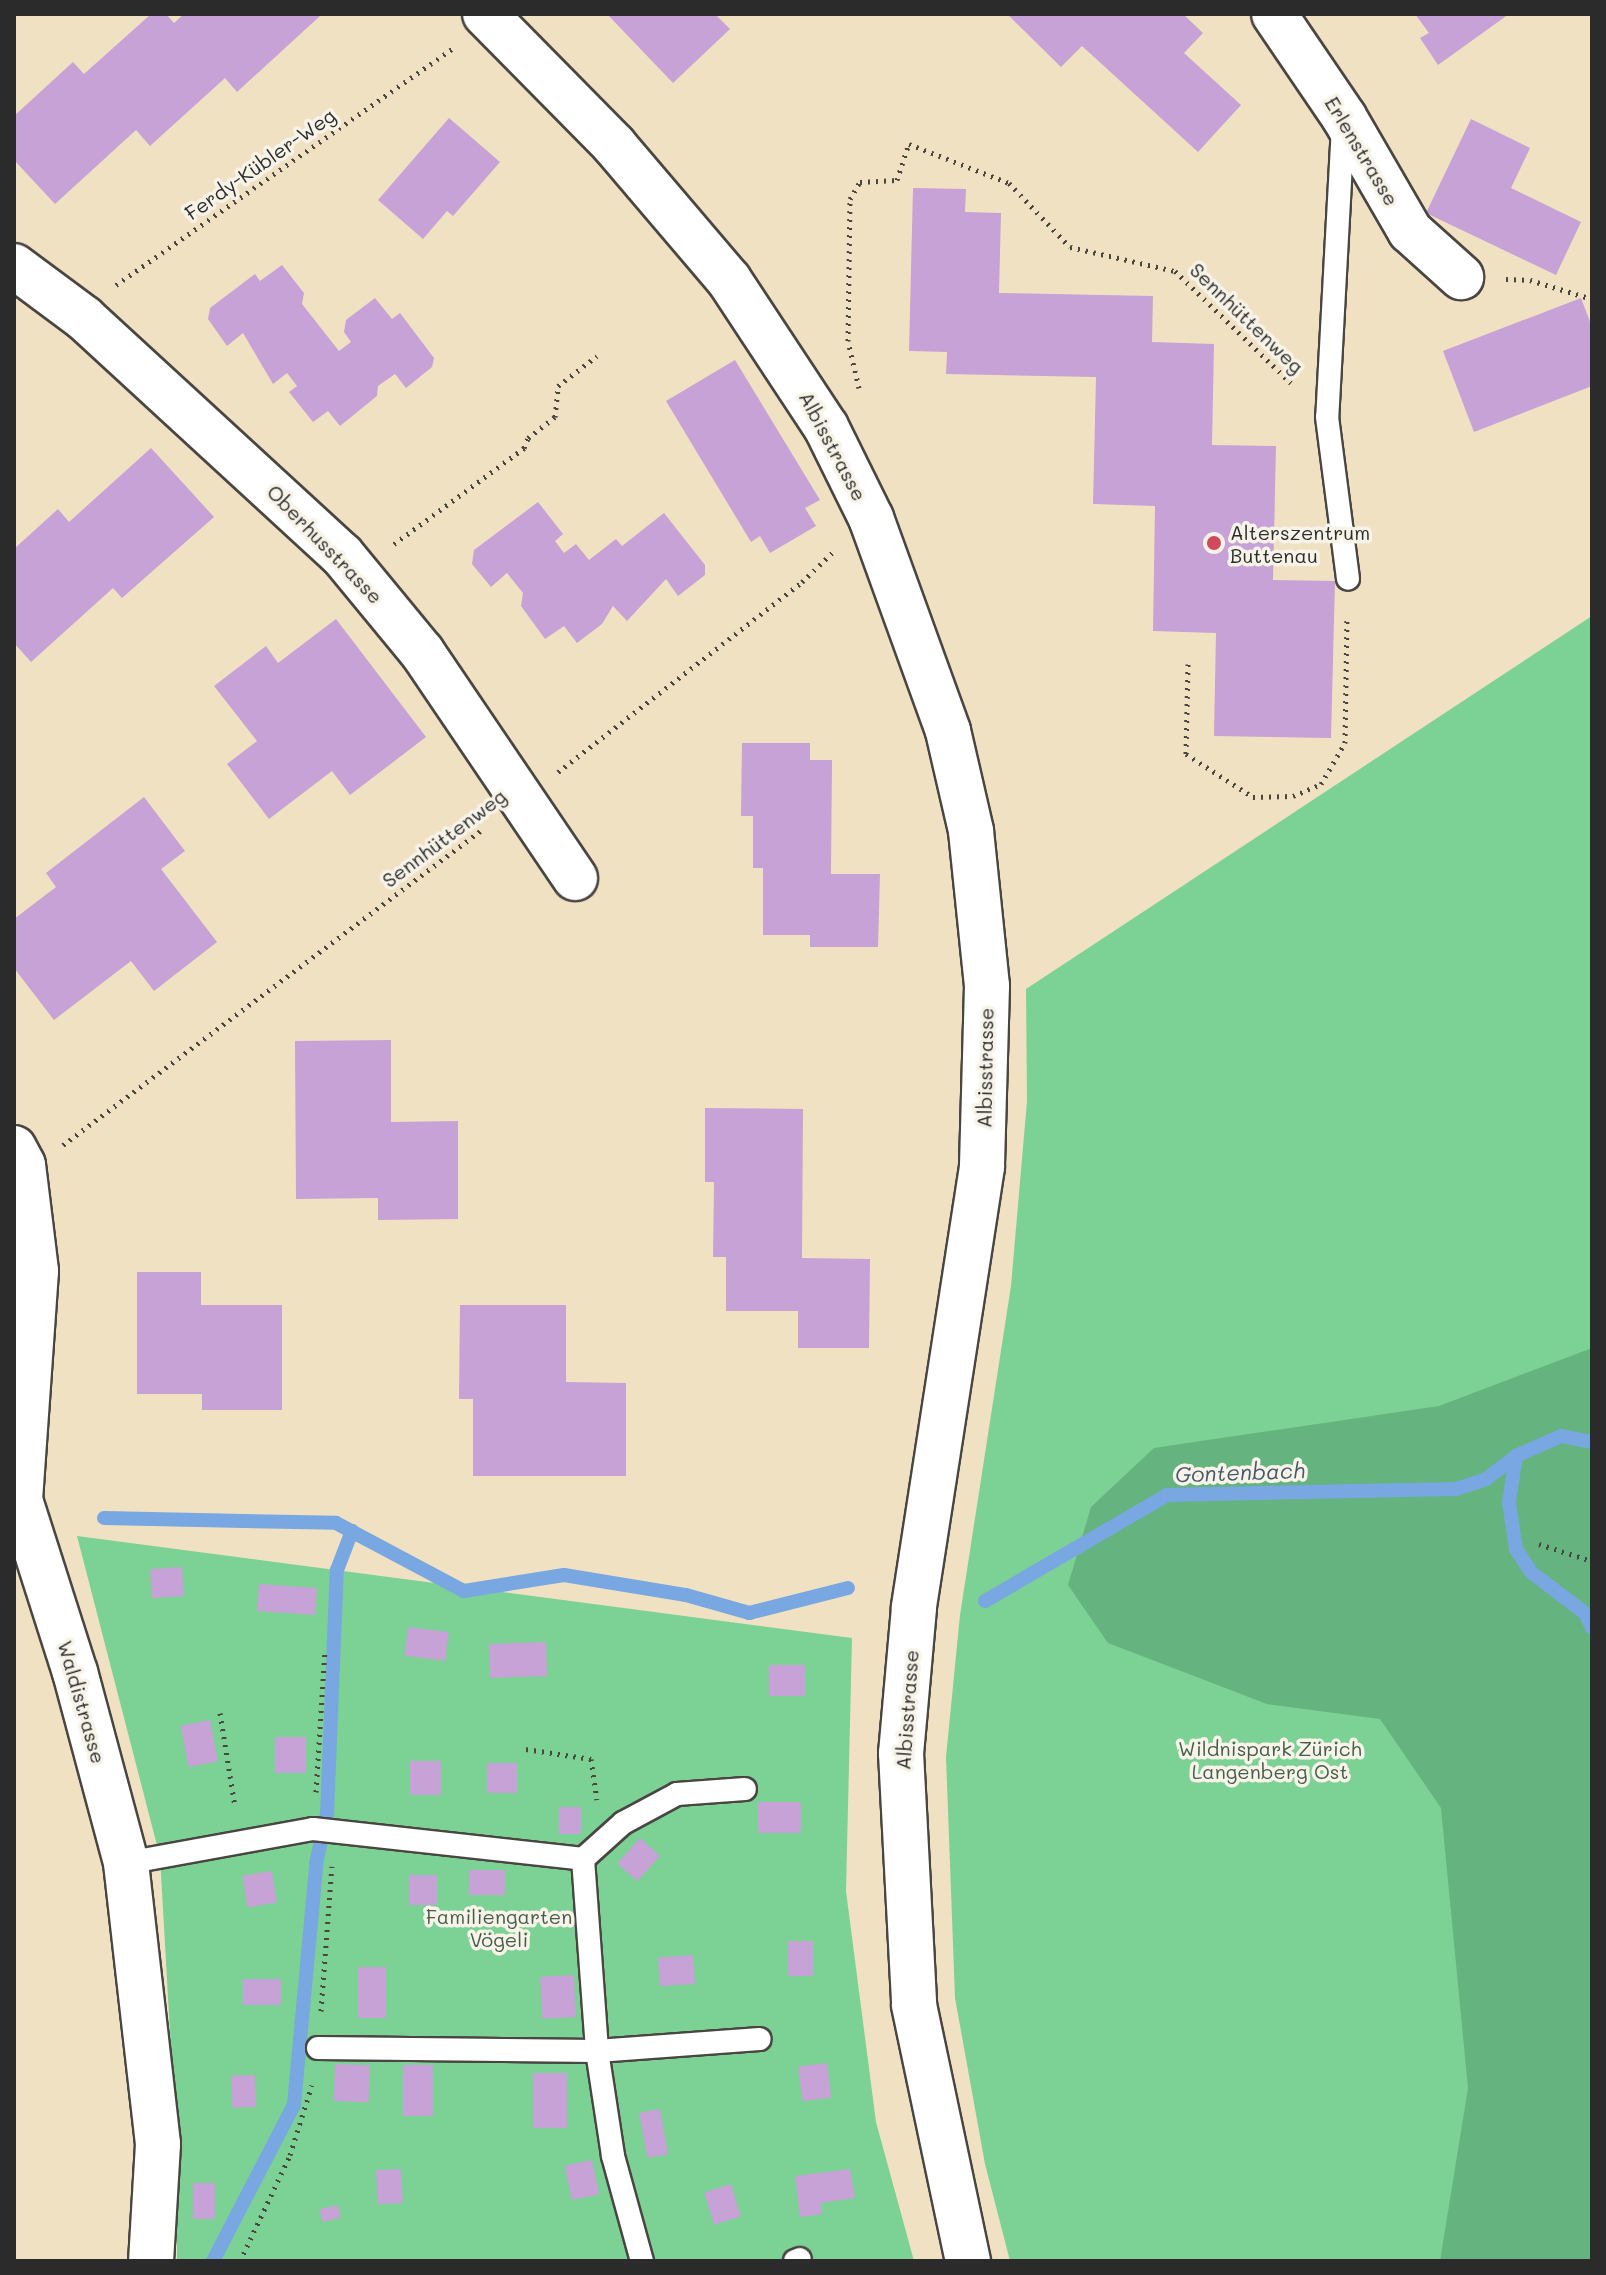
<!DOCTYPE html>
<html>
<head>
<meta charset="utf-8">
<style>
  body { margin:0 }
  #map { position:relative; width:1606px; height:2275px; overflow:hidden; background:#f1e1c3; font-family:Mali,sans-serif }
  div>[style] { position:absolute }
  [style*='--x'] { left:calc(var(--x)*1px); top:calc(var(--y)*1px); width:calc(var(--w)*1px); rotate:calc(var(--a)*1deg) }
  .green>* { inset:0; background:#7cd194 }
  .forest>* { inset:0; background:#65b37e }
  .stream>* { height:14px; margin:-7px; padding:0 7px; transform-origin:7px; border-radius:7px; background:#78a7e2 }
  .building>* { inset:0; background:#c6a2d6; transform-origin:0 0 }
  .path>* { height:5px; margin-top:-2.5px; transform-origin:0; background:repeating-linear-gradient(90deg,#494642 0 2px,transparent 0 8px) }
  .roads { filter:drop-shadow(2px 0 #494642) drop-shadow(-2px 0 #494642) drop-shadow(0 2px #494642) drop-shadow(0 -2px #494642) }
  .service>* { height:22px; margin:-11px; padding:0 11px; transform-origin:11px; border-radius:11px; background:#fff }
  .minor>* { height:44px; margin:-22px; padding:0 22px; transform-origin:22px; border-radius:22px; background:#fff }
  .secondary>* { height:44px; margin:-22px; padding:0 22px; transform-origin:22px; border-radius:22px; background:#fff }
  .dots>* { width:22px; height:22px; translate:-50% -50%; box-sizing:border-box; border:4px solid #f7f3e8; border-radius:50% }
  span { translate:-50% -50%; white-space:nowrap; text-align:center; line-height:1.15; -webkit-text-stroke:7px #f7f3e8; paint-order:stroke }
  .street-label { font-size:20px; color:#2b2b2b }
  .poi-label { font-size:20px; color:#2b2b2b }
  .left { translate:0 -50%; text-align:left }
  .park-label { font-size:20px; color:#435d4a }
  .water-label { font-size:22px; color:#46566b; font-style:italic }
  .frame { position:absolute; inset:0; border:16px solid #2b2b2b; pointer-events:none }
</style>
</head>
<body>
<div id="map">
  <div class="green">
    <i style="clip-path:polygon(1592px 616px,1592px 2261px,1010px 2261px,985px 2164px,955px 1998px,946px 1757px,960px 1615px,1011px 1286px,1027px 1101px,1026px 989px)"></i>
    <i style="clip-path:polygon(77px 1536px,852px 1638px,846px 1891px,876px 2122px,914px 2261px,177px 2261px,177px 2154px,160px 1857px)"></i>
  </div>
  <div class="forest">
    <i style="clip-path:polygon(1592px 1348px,1592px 2261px,1440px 2261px,1468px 2088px,1441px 1808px,1380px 1719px,1267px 1704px,1108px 1643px,1068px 1585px,1091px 1507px,1154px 1448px,1439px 1406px)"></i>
  </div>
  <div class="stream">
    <i style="--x:1516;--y:1456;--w:47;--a:98.7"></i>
    <i style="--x:1509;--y:1502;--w:48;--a:81.5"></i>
    <i style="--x:1516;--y:1549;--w:27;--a:57"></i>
    <i style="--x:1531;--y:1572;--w:69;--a:37.4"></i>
    <i style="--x:1586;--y:1614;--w:15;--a:67"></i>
    <i style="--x:104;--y:1518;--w:232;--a:1.2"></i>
    <i style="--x:336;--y:1523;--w:145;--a:28"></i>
    <i style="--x:464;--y:1591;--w:101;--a:-9.1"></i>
    <i style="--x:564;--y:1575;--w:124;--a:9.3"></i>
    <i style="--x:686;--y:1595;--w:66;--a:15.9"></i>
    <i style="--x:749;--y:1613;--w:102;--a:-14.2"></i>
    <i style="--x:985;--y:1601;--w:211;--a:-30.2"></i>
    <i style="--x:1167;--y:1495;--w:289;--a:-1.2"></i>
    <i style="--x:1456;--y:1489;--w:32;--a:-18"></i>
    <i style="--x:1486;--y:1479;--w:38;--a:-37"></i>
    <i style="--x:1516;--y:1456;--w:49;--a:-24"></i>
    <i style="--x:1561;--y:1436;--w:32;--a:11"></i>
    <i style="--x:213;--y:2261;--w:176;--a:-62.6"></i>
    <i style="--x:294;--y:2105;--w:247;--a:-84.7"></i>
    <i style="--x:317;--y:1859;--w:46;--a:-77.5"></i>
    <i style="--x:327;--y:1814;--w:244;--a:-87.7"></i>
    <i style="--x:337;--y:1570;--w:42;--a:-69"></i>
  </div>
  <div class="building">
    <i style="clip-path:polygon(151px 14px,166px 14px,174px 23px,184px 14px,320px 16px,237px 92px,225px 78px,150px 146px,136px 130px,55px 204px,14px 160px,14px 116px,73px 62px,84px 74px)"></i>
    <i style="clip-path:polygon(607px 14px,715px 14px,730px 29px,673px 83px)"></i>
    <i style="clip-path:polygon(1007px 14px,1183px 14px,1203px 33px,1184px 53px,1241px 105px,1198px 152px,1082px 46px,1061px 67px)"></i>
    <i style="clip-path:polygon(1415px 14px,1509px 14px,1438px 65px,1420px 38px,1429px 33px)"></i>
    <i style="clip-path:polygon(449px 118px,500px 162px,453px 216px,447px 211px,423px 239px,378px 200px)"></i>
    <i style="clip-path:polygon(1471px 119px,1530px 148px,1511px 188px,1581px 222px,1556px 275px,1426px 213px)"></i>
    <i style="clip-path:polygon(913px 188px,966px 189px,965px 212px,1001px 213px,999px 293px,1153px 296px,1152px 342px,1214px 344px,1212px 445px,1276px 446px,1273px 580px,1335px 581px,1331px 738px,1214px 736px,1216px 633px,1153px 631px,1155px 506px,1093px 504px,1096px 377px,946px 374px,947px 352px,909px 351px)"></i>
    <i style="clip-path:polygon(282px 265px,304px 293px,302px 304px,339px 351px,351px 342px,344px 332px,346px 320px,375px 298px,392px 319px,400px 313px,434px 358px,432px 367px,406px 388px,395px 374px,378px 386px,377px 396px,340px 426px,328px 411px,313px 422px,289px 392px,297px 386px,287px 373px,273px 384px,243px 333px,227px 346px,208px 319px,210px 308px,255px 274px,260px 281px)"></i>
    <i style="clip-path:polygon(1581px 298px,1592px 327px,1592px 386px,1474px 432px,1443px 351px)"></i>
    <i style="clip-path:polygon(735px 360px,820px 500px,805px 508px,816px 526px,770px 553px,760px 536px,751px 542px,666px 401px)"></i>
    <i style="clip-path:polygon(151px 448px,214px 517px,122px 598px,113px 588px,31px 662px,14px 643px,14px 549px,58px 509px,69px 522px)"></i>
    <i style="clip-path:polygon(538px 502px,563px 534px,555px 541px,564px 553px,576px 544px,589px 560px,616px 539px,622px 546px,664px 513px,705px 565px,705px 575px,678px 596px,666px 579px,627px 621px,613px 606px,602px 624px,577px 643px,564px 626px,545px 639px,521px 606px,523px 593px,507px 573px,491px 587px,472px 564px,474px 550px)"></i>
    <i style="clip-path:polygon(336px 619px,426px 737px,350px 795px,332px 771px,269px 819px,227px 764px,257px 741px,214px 686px,266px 646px,278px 663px)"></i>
    <i style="clip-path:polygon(742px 743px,810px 743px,810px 760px,832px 760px,831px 874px,880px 874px,878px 947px,810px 947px,810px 935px,763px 935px,763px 868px,753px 868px,753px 816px,741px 816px)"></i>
    <i style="clip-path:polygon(144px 797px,185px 851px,161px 869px,217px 942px,154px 991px,131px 961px,54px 1020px,14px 968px,14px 919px,56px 887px,46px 873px)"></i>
    <i style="clip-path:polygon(391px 1040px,391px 1122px,458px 1121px,458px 1219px,378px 1220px,378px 1198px,296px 1199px,295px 1041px)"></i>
    <i style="clip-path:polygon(705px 1108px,803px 1109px,802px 1258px,870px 1259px,869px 1348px,798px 1348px,798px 1311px,726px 1311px,726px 1257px,713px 1257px,714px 1182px,705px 1182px)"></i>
    <i style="clip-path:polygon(137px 1272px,201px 1272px,201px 1305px,282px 1305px,282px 1410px,202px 1410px,202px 1394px,137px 1394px)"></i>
    <i style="clip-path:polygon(460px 1305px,566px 1305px,566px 1382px,626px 1383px,626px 1476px,473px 1476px,473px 1399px,459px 1399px)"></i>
    <i style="left:182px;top:1567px;width:29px;height:32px;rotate:86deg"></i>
    <i style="left:259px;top:1584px;width:58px;height:27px;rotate:4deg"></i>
    <i style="left:408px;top:1627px;width:41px;height:29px;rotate:7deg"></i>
    <i style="left:546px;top:1642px;width:34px;height:57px;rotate:88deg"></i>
    <i style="left:769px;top:1665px;width:36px;height:31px"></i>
    <i style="left:210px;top:1720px;width:42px;height:30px;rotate:79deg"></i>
    <i style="left:275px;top:1737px;width:31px;height:36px"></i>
    <i style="left:410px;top:1761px;width:31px;height:34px"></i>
    <i style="left:487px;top:1763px;width:30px;height:30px"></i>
    <i style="left:758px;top:1802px;width:43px;height:31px"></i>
    <i style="left:559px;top:1807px;width:22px;height:27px"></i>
    <i style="left:640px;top:1838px;width:27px;height:34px;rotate:42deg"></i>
    <i style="left:469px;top:1870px;width:36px;height:25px"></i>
    <i style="left:272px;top:1871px;width:32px;height:30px;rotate:81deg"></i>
    <i style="left:409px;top:1875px;width:28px;height:30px"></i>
    <i style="left:788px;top:1941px;width:25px;height:35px"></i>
    <i style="left:693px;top:1955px;width:29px;height:35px;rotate:86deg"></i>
    <i style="left:358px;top:1967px;width:28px;height:51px"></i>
    <i style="left:574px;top:1975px;width:42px;height:34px;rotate:87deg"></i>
    <i style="left:243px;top:1979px;width:38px;height:26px"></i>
    <i style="left:827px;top:2063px;width:35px;height:29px;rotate:83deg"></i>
    <i style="left:335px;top:2064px;width:35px;height:37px;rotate:2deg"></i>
    <i style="left:403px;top:2065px;width:30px;height:51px"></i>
    <i style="left:567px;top:2073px;width:55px;height:34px;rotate:90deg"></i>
    <i style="left:255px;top:2075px;width:32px;height:24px;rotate:88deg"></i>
    <i style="left:660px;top:2109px;width:46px;height:21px;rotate:80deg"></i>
    <i style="left:592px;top:2160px;width:35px;height:28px;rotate:78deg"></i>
    <i style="left:401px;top:2169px;width:34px;height:25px;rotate:87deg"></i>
    <i style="clip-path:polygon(850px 2169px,855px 2198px,821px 2203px,822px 2214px,800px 2217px,795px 2176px)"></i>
    <i style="left:193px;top:2183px;width:22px;height:36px"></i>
    <i style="left:731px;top:2184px;width:34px;height:28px;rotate:73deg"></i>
    <i style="left:338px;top:2205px;width:13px;height:19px;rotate:77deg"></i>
  </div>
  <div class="path">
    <i style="--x:1506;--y:279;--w:24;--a:2"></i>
    <i style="--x:1530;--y:280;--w:65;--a:17"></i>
    <i style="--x:116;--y:285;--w:411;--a:-35.1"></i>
    <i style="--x:859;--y:388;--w:48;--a:-103.2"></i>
    <i style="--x:848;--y:341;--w:142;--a:-89.2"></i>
    <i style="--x:850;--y:199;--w:20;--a:-60"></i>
    <i style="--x:860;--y:182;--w:37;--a:-3"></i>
    <i style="--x:897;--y:180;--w:38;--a:-72"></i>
    <i style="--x:909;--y:144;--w:107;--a:21.3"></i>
    <i style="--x:1009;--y:183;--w:88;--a:46.4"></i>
    <i style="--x:1070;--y:247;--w:108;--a:12.9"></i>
    <i style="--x:1175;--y:271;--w:161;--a:44"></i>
    <i style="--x:394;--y:544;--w:162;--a:-36.4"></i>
    <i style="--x:524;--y:448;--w:11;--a:-68"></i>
    <i style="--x:528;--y:438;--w:34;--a:-38"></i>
    <i style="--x:555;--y:417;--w:31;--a:-84"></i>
    <i style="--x:558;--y:386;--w:49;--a:-37.6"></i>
    <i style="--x:1188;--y:664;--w:90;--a:91.3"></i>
    <i style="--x:1186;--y:754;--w:80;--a:32.7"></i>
    <i style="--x:1253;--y:797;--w:40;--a:-1.4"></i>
    <i style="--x:1293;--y:796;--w:30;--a:-23"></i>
    <i style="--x:1321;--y:784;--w:48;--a:-59.7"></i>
    <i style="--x:1345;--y:743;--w:127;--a:-89.1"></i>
    <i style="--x:558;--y:772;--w:309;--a:-37.9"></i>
    <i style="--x:802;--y:582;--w:45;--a:-44.1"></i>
    <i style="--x:63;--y:1145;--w:526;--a:-36.96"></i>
    <i style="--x:1539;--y:1544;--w:56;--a:17.8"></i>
    <i style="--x:220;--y:1713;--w:95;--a:80.9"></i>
    <i style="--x:526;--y:1749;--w:66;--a:8.7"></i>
    <i style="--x:591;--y:1759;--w:41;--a:81.7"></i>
    <i style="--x:316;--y:1792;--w:143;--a:-86.4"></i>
    <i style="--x:321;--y:2011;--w:145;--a:-85.7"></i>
    <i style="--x:240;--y:2261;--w:117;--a:-64.7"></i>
    <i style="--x:290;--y:2155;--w:73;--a:-72.6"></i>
  </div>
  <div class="roads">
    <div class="service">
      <i style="--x:1343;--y:126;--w:291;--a:93.1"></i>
      <i style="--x:1327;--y:417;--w:163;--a:82.6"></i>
      <i style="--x:583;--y:1859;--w:54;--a:-42"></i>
      <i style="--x:623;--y:1823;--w:61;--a:-28.2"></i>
      <i style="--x:677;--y:1794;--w:68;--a:-4.2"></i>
      <i style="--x:126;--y:1863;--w:190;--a:-10.3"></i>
      <i style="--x:313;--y:1829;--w:272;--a:6.3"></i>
      <i style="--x:583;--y:1859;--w:193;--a:85.8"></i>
      <i style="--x:597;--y:2051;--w:106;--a:81.3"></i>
      <i style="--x:613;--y:2156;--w:109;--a:74.6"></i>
      <i style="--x:318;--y:2048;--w:279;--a:0.6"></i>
      <i style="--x:597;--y:2051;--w:163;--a:-4.2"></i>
      <i style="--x:795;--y:2261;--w:5;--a:-22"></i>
    </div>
    <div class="minor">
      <i style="--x:1274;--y:14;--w:125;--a:55.8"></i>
      <i style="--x:1344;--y:117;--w:132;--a:59.9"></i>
      <i style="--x:1410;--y:231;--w:69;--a:42"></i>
      <i style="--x:14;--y:266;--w:87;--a:36.6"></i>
      <i style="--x:84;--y:318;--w:350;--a:42.6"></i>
      <i style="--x:342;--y:555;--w:126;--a:50.5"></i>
      <i style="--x:422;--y:652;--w:273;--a:55.9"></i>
      <i style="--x:14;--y:1148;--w:19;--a:62"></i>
      <i style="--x:23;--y:1165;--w:107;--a:83"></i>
      <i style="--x:36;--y:1271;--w:230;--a:94"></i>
      <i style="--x:20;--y:1500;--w:181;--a:72.3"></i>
      <i style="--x:75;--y:1672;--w:198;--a:75"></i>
      <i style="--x:126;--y:1863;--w:283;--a:83.5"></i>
      <i style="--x:158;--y:2144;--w:117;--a:93.4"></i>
    </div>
    <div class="secondary">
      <i style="--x:485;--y:14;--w:184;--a:45.4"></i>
      <i style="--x:614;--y:145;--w:177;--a:49.6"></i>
      <i style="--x:729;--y:280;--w:176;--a:56.6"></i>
      <i style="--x:826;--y:427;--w:102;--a:63.7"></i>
      <i style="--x:871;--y:518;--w:226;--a:70.1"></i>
      <i style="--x:948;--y:731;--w:103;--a:77"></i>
      <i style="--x:971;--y:831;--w:156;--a:84.1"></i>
      <i style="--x:987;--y:986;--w:181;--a:91.6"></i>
      <i style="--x:982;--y:1167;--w:446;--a:98.8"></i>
      <i style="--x:914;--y:1608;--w:146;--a:95.1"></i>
      <i style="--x:901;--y:1753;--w:252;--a:87"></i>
      <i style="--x:914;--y:2005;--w:262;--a:78.1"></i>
    </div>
  </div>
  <div class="dots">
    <i style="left:1214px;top:543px;background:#d1495b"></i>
  </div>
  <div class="street-label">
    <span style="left:1362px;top:151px;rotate:59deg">Erlenstrasse</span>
    <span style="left:260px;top:164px;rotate:-35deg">Ferdy-Kübler-Weg</span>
    <span style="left:1247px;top:318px;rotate:44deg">Sennhüttenweg</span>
    <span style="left:833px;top:446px;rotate:62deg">Albisstrasse</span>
    <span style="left:325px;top:544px;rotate:46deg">Oberhusstrasse</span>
    <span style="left:444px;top:838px;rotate:-37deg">Sennhüttenweg</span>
    <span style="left:985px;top:1068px;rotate:-89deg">Albisstrasse</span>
    <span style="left:82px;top:1702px;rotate:74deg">Waldistrasse</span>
    <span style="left:907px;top:1710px;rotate:-86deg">Albisstrasse</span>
  </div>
  <div class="poi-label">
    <span class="left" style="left:1230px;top:544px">Alterszentrum<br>Buttenau</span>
  </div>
  <div class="park-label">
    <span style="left:1270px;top:1760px">Wildnispark Zürich<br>Langenberg Ost</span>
    <span style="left:499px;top:1928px">Familiengarten<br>Vögeli</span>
  </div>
  <div class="water-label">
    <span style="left:1240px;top:1472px;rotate:-2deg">Gontenbach</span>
  </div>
  <div class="frame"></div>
</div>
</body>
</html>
